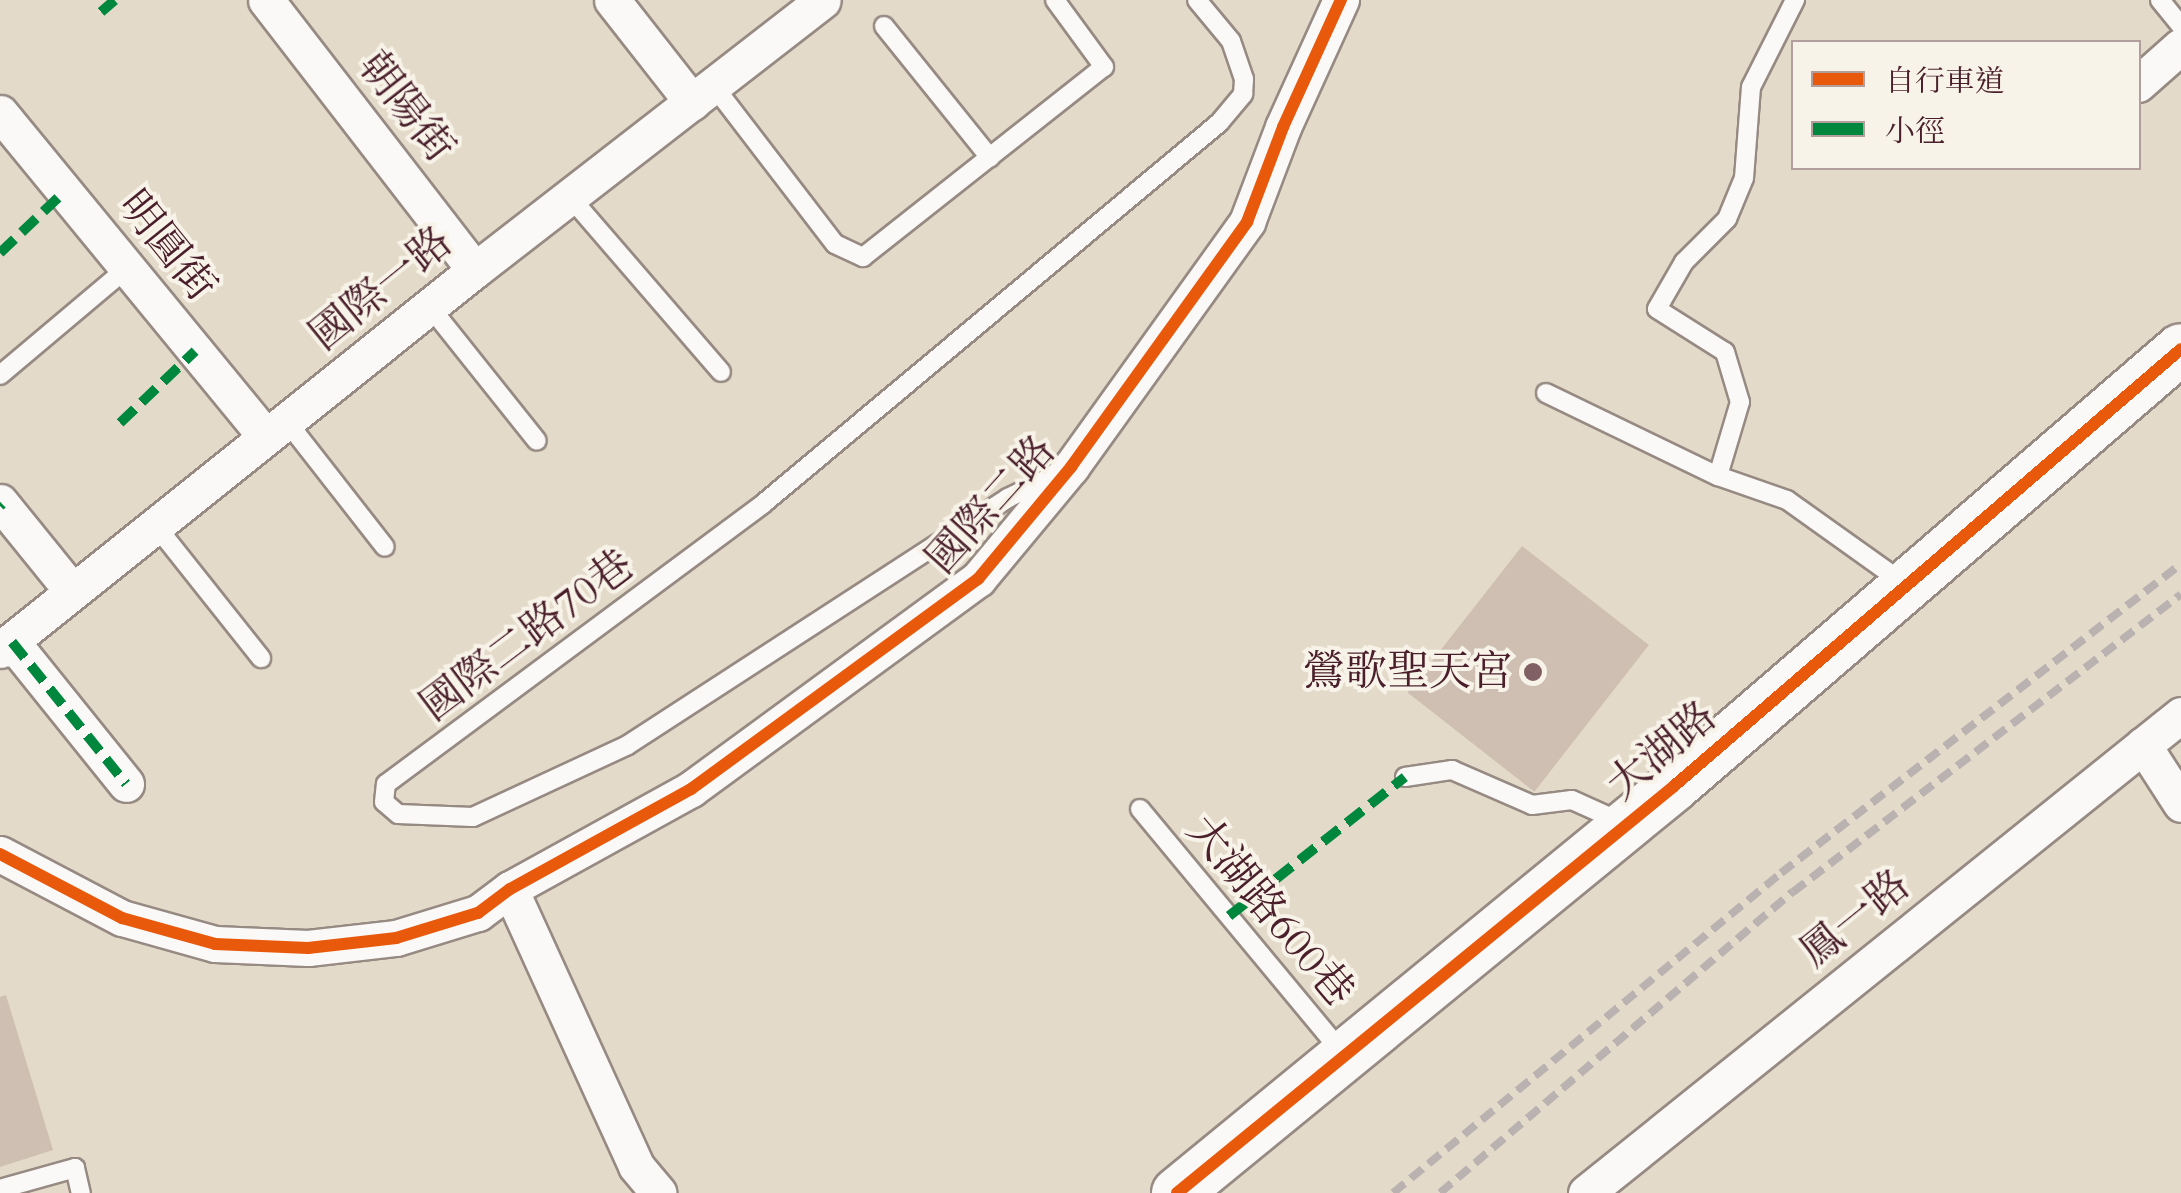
<!DOCTYPE html>
<html>
<head>
<meta charset="utf-8">
<style>
  body { margin:0 }
  #map { position:relative; width:2181px; height:1193px; overflow:hidden; background:#e4dac9; font-family:Cardo,"Noto Serif TC",serif }
  div>[style] { position:absolute }
  [style*='--x'] { left:calc(var(--x)*1px); top:calc(var(--y)*1px); width:calc(var(--w)*1px); rotate:calc(var(--a)*1deg) }
  .building>* { inset:0; background:#cebfb2; transform-origin:0 0 }
  .roads { filter:drop-shadow(2px 0 #968a83) drop-shadow(-2px 0 #968a83) drop-shadow(0 2px #968a83) drop-shadow(0 -2px #968a83) }
  .lane>* { height:18px; margin:-9px; padding:0 9px; transform-origin:9px; border-radius:9px; background:#fbf9f7 }
  .street>* { height:35px; margin:-17.5px; padding:0 17.5px; transform-origin:17.5px; border-radius:17.5px; background:#fbf9f7 }
  .secondary>* { height:50px; margin:-25px; padding:0 25px; transform-origin:25px; border-radius:25px; background:#fbf9f7 }
  .rail>* { height:8px; margin-top:-4px; transform-origin:0; background:repeating-linear-gradient(90deg,#b9b2b1 0 15px,transparent 0 23px) }
  .quiet>* { height:10px; margin-top:-5px; transform-origin:0; background:repeating-linear-gradient(90deg,#00873e 0 20px,transparent 0 30px) }
  .cycleway>* { height:12px; margin:-6px; padding:0 6px; transform-origin:6px; border-radius:6px; background:#e8590c }
  .dots>* { width:28px; height:28px; translate:-50% -50%; box-sizing:border-box; border:5px solid #f7f3e8; border-radius:50% }
  span { translate:-50% -50%; white-space:nowrap; text-align:center; line-height:1.15; -webkit-text-stroke:8px #f7f3e8; paint-order:stroke }
  .street-label { font-size:42px; color:#4a1f2b }
  .poi-label { font-size:42px; color:#4a1f2b }
  .right { translate:-100% -50%; text-align:right }
  .legend { position:absolute; left:1791px; top:40px; width:350px; height:130px; box-sizing:border-box; background:#f7f3e8; border:2px solid #b29e9c; margin:0; padding:12px 18px; list-style:none; font-size:30px; color:#4a1f2b }
  .legend li { display:flex; align-items:center; gap:20px; height:50px }
  .legend b { width:50px; border:2px solid #b29e9c }
</style>
</head>
<body>
<div id="map">
  <div class="building">
    <i style="left:1522px;top:546px;width:161px;height:186px;rotate:38deg"></i>
    <i style="clip-path:polygon(6px 995px,53px 1150px,0 1167px,0 997px)"></i>
  </div>
  <div class="roads">
    <div class="lane">
      <i style="--x:1795;--y:0;--w:97;--a:116.8"></i>
      <i style="--x:1751;--y:87;--w:91;--a:94.4"></i>
      <i style="--x:1744;--y:178;--w:44;--a:112.5"></i>
      <i style="--x:1727;--y:219;--w:61;--a:135"></i>
      <i style="--x:1684;--y:262;--w:54;--a:119.9"></i>
      <i style="--x:1657;--y:309;--w:80;--a:32.3"></i>
      <i style="--x:1725;--y:352;--w:52;--a:73.3"></i>
      <i style="--x:1740;--y:402;--w:77;--a:106.6"></i>
      <i style="--x:1718;--y:476;--w:73;--a:19.2"></i>
      <i style="--x:1787;--y:500;--w:141;--a:35.5"></i>
      <i style="--x:2160;--y:0;--w:33;--a:51"></i>
      <i style="--x:884;--y:26;--w:169;--a:51.2"></i>
      <i style="--x:713;--y:85;--w:200;--a:52.5"></i>
      <i style="--x:835;--y:244;--w:31;--a:25"></i>
      <i style="--x:863;--y:257;--w:307;--a:-38.3"></i>
      <i style="--x:1104;--y:67;--w:83;--a:-126.2"></i>
      <i style="--x:570;--y:197;--w:231;--a:49.2"></i>
      <i style="--x:430;--y:307;--w:171;--a:51.4"></i>
      <i style="--x:0;--y:375;--w:166;--a:-40.1"></i>
      <i style="--x:1546;--y:393;--w:191;--a:25.8"></i>
      <i style="--x:288;--y:423;--w:157;--a:52"></i>
      <i style="--x:1053;--y:476;--w:50;--a:153.9"></i>
      <i style="--x:1008;--y:498;--w:453;--a:147"></i>
      <i style="--x:628;--y:745;--w:171;--a:155.1"></i>
      <i style="--x:473;--y:817;--w:75;--a:-177.7"></i>
      <i style="--x:398;--y:814;--w:18;--a:-139"></i>
      <i style="--x:384;--y:802;--w:18;--a:-84"></i>
      <i style="--x:386;--y:784;--w:471;--a:-36.6"></i>
      <i style="--x:764;--y:503;--w:593;--a:-39.87"></i>
      <i style="--x:1219;--y:123;--w:38;--a:-50"></i>
      <i style="--x:1243;--y:94;--w:15;--a:-86"></i>
      <i style="--x:1244;--y:79;--w:40;--a:-108.9"></i>
      <i style="--x:1231;--y:41;--w:53;--a:-129.7"></i>
      <i style="--x:156;--y:526;--w:169;--a:51.5"></i>
      <i style="--x:1405;--y:777;--w:48;--a:-8.5"></i>
      <i style="--x:1452;--y:770;--w:87;--a:23.6"></i>
      <i style="--x:1532;--y:805;--w:40;--a:-7.1"></i>
      <i style="--x:1572;--y:800;--w:54;--a:24.2"></i>
      <i style="--x:1140;--y:809;--w:320;--a:50.3"></i>
      <i style="--x:0;--y:1189;--w:78;--a:-15.6"></i>
      <i style="--x:75;--y:1168;--w:26;--a:77"></i>
    </div>
    <div class="street">
      <i style="--x:266;--y:0;--w:341;--a:52.3"></i>
      <i style="--x:612;--y:0;--w:130;--a:51.9"></i>
      <i style="--x:2138;--y:84;--w:57;--a:-41.5"></i>
      <i style="--x:0;--y:113;--w:418;--a:50.6"></i>
      <i style="--x:0;--y:502;--w:114;--a:51"></i>
      <i style="--x:12;--y:642;--w:182;--a:51.2"></i>
      <i style="--x:0;--y:650;--w:608;--a:-38.66"></i>
      <i style="--x:475;--y:270;--w:440;--a:-37.8"></i>
      <i style="--x:2143;--y:745;--w:70;--a:57.2"></i>
      <i style="--x:0;--y:854;--w:138;--a:27.7"></i>
      <i style="--x:122;--y:918;--w:97;--a:15.6"></i>
      <i style="--x:215;--y:944;--w:93;--a:2.5"></i>
      <i style="--x:308;--y:948;--w:89;--a:-6.5"></i>
      <i style="--x:396;--y:938;--w:86;--a:-17"></i>
      <i style="--x:478;--y:913;--w:40;--a:-37"></i>
      <i style="--x:510;--y:889;--w:207;--a:-28.9"></i>
      <i style="--x:691;--y:789;--w:356;--a:-36.2"></i>
      <i style="--x:978;--y:579;--w:146;--a:-50.3"></i>
      <i style="--x:1071;--y:467;--w:302;--a:-54.3"></i>
      <i style="--x:1247;--y:222;--w:102;--a:-69.2"></i>
      <i style="--x:1283;--y:127;--w:140;--a:-65.5"></i>
      <i style="--x:510;--y:889;--w:304;--a:65.5"></i>
      <i style="--x:636;--y:1166;--w:35;--a:50"></i>
      <i style="--x:1586;--y:1193;--w:763;--a:-38.78"></i>
    </div>
    <div class="secondary">
      <i style="--x:1177;--y:1193;--w:642;--a:-39.31"></i>
      <i style="--x:1674;--y:786;--w:669;--a:-40.76"></i>
    </div>
  </div>
  <div class="rail">
    <i style="--x:1393;--y:1193;--w:503;--a:-39.51"></i>
    <i style="--x:1781;--y:873;--w:505;--a:-37.69"></i>
    <i style="--x:1440;--y:1193;--w:464;--a:-40.5"></i>
    <i style="--x:1793;--y:892;--w:489;--a:-37.5"></i>
  </div>
  <div class="quiet">
    <i style="--x:101;--y:12;--w:18;--a:-41"></i>
    <i style="--x:0;--y:253;--w:90;--a:-43.6"></i>
    <i style="--x:120;--y:423;--w:104;--a:-43.8"></i>
    <i style="--x:0;--y:506;--w:3;--a:-45"></i>
    <i style="--x:12;--y:642;--w:182;--a:51.2"></i>
    <i style="--x:1229;--y:916;--w:224;--a:-38.3"></i>
  </div>
  <div class="cycleway">
    <i style="--x:0;--y:854;--w:138;--a:27.7"></i>
    <i style="--x:122;--y:918;--w:97;--a:15.6"></i>
    <i style="--x:215;--y:944;--w:93;--a:2.5"></i>
    <i style="--x:308;--y:948;--w:89;--a:-6.5"></i>
    <i style="--x:396;--y:938;--w:86;--a:-17"></i>
    <i style="--x:478;--y:913;--w:40;--a:-37"></i>
    <i style="--x:510;--y:889;--w:207;--a:-28.9"></i>
    <i style="--x:691;--y:789;--w:356;--a:-36.2"></i>
    <i style="--x:978;--y:579;--w:146;--a:-50.3"></i>
    <i style="--x:1071;--y:467;--w:302;--a:-54.3"></i>
    <i style="--x:1247;--y:222;--w:102;--a:-69.2"></i>
    <i style="--x:1283;--y:127;--w:140;--a:-65.5"></i>
    <i style="--x:1177;--y:1193;--w:642;--a:-39.31"></i>
    <i style="--x:1674;--y:786;--w:669;--a:-40.76"></i>
  </div>
  <div class="dots">
    <i style="left:1533px;top:672px;background:#806062"></i>
  </div>
  <div class="street-label">
    <span style="left:406px;top:107px;rotate:52deg">朝陽街</span>
    <span style="left:167px;top:246px;rotate:51deg">明圓街</span>
    <span style="left:381px;top:289px;rotate:-39deg">國際一路</span>
    <span style="left:991px;top:505px;rotate:-48deg">國際二路</span>
    <span style="left:527px;top:636px;rotate:-37deg">國際二路70巷</span>
    <span style="left:1662px;top:751px;rotate:-40deg">大湖路</span>
    <span style="left:1270px;top:911px;rotate:50deg">大湖路600巷</span>
    <span style="left:1855px;top:919px;rotate:-39deg">鳳一路</span>
  </div>
  <div class="poi-label">
    <span class="right" style="left:1513px;top:672px">鶯歌聖天宮</span>
  </div>
  <ul class="legend">
  <li><b style="height:12px;background:#e8590c"></b>自行車道</li>
  <li><b style="height:12px;background:#00873e"></b>小徑</li>
  </ul>
</div>
</body>
</html>
